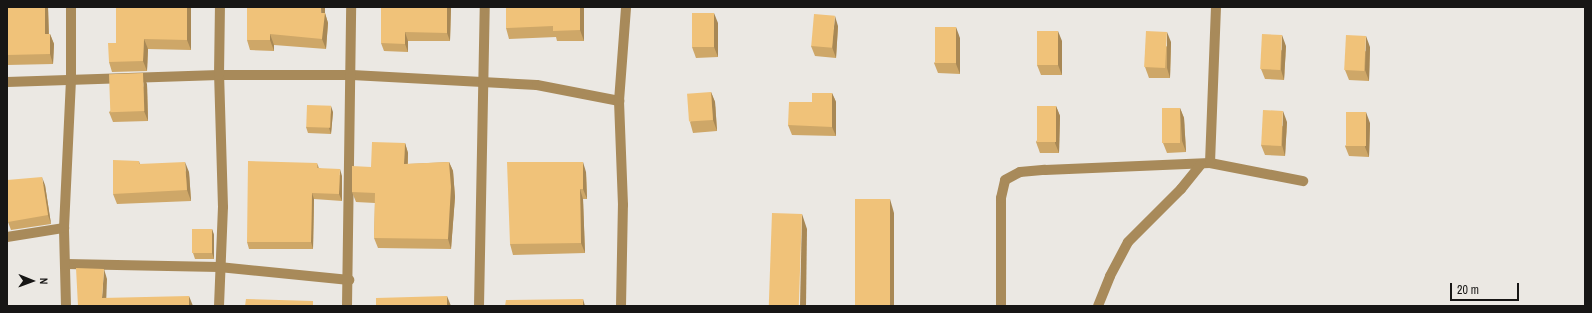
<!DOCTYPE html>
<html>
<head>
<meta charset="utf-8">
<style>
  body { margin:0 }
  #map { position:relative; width:1592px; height:313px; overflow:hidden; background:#ebe8e3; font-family:"Archivo Narrow",sans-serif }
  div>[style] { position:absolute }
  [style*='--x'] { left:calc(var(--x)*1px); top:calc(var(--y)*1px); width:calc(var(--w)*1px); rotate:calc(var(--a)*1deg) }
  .minor>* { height:10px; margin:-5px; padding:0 5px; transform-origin:5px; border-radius:5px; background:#a88a5a }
  .wall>* { inset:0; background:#cea768 }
  .shaded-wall>* { inset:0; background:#a88855 }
  .building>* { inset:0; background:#f0c279; transform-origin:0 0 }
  span { translate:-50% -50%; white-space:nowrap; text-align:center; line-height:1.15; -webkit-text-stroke:4px #ebe8e3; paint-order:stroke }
  .frame { position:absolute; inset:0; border:8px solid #171615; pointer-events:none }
  .north { position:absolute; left:12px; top:261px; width:40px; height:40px; -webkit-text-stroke:3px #ebe8e3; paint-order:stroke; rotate:91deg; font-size:11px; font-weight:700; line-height:16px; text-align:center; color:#171615 }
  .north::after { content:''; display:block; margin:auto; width:14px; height:18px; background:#171615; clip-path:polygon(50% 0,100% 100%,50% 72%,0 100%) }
  .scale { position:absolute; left:1450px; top:283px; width:69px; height:18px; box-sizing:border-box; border:2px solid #171615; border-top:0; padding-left:5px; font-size:12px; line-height:14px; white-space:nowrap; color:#171615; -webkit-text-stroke:3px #ebe8e3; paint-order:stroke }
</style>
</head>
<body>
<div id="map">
  <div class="minor">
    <i style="--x:7;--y:82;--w:212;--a:-1.9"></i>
    <i style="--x:219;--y:75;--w:133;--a:0"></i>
    <i style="--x:352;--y:75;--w:185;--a:3.1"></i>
    <i style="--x:537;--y:85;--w:84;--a:11"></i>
    <i style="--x:1210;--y:163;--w:95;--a:11"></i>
    <i style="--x:7;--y:237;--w:58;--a:-9"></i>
    <i style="--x:66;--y:264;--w:153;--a:1.1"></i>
    <i style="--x:219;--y:267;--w:131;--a:5.7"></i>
    <i style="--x:66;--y:306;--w:78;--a:-91.5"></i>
    <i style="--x:64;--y:228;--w:150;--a:-87.3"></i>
    <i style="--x:71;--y:78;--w:71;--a:-90"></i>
    <i style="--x:219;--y:306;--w:99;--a:-87.7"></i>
    <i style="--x:223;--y:207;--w:132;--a:-91.7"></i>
    <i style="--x:219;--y:75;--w:68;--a:-89.2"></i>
    <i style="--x:347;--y:306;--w:299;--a:-89.2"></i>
    <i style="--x:479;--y:306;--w:299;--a:-88.9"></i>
    <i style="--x:621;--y:306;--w:101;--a:-88.9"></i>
    <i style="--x:623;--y:205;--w:104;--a:-92.2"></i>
    <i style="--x:619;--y:101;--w:94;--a:-85.7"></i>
    <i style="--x:1001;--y:306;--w:108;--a:-90"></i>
    <i style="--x:1001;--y:198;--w:18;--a:-77"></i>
    <i style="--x:1005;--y:180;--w:17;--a:-28"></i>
    <i style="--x:1020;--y:172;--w:25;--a:-5"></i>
    <i style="--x:1045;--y:170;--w:165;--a:-2.4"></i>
    <i style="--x:1210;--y:163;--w:156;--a:-87.8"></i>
    <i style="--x:1098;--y:306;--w:32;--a:-68"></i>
    <i style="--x:1110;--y:276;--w:38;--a:-62"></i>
    <i style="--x:1128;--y:242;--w:75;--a:-45"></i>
    <i style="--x:1181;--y:189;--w:32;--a:-51"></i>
  </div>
  <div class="wall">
    <i style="clip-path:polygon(7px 7px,48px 7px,49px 34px,50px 34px,54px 44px,53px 64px,7px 65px)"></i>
    <i style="clip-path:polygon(116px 7px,191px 7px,191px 50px,148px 49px,147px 71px,112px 72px,109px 62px,116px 43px)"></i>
    <i style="clip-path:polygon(451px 7px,450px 41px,408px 41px,408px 52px,384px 51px,381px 43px)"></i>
    <i style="clip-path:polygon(584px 7px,584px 41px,557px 41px,556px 37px,509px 39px,506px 28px)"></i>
    <i style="clip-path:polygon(325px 13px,328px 23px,326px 49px,274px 45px,274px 51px,250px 50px,247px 40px)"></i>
    <i style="clip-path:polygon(718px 23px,718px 57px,696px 58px,692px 47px)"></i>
    <i style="clip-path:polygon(838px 26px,836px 58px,815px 56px,811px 46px)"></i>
    <i style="clip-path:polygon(960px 38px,960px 74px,938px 73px,934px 63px)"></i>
    <i style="clip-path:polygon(1062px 41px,1062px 75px,1041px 75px,1037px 65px)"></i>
    <i style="clip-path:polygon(1171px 42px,1170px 78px,1149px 78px,1145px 67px)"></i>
    <i style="clip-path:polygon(1286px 46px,1284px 80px,1265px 79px,1261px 69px)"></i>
    <i style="clip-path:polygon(1370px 47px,1369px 81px,1349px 80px,1345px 70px)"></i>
    <i style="clip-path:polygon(147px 84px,148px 121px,113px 122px,109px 112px)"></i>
    <i style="clip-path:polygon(711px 92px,715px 102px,717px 131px,693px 133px,690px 122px)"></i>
    <i style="clip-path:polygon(832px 93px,836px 102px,836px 136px,792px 135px,788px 125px)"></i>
    <i style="clip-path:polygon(1056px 106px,1060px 116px,1059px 153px,1040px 153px,1036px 142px)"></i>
    <i style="clip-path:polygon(1180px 108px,1184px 118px,1186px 152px,1167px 153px,1163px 143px)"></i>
    <i style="clip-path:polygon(333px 112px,331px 134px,308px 133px,306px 127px)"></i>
    <i style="clip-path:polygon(1287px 122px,1285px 156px,1265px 155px,1261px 145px)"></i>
    <i style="clip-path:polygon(1370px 123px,1369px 157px,1349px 156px,1345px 146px)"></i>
    <i style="clip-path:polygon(405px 143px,408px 153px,408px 164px,449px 162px,453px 171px,455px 197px,451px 249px,378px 248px,374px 238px,375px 203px,356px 202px,352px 192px,371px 167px)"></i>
    <i style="clip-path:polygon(139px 161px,140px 164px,189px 172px,191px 201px,117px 204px,113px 194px)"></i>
    <i style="clip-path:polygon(317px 163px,319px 168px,342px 176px,342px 201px,314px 199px,313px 249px,249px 249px,247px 242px)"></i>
    <i style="clip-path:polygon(586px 172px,587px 199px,583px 199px,585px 253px,513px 255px,510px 244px)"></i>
    <i style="clip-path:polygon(7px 180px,45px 185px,51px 224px,11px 230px,8px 222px,7px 213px)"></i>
    <i style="clip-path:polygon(212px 229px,214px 235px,214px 259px,195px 259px,193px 253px)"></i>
  </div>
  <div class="shaded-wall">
    <i style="clip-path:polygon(45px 7px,48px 7px,49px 44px,45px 34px)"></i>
    <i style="clip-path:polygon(187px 7px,191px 7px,191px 50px,187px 40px)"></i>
    <i style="clip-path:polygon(321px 7px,325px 7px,325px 13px,328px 23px,326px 49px,322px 39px)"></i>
    <i style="clip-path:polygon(447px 7px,451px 7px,450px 41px,447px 33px)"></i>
    <i style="clip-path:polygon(580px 7px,584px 7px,584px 41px,580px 30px)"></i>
    <i style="clip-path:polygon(714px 13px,718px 23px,718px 57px,714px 47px)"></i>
    <i style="clip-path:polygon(835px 16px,838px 26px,836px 58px,832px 47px)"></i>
    <i style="clip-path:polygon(956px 27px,960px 38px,960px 74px,956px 64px)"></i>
    <i style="clip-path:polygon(1058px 31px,1062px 41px,1062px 75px,1058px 65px)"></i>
    <i style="clip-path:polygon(405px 32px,408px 41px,408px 52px,405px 44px)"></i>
    <i style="clip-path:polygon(1167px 32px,1171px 42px,1170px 78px,1167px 68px)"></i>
    <i style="clip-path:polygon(50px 34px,54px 44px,53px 64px,50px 54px)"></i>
    <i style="clip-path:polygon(270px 34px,274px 45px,274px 51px,270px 40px)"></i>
    <i style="clip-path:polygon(1282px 35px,1286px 46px,1284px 80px,1281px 70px)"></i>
    <i style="clip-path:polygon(1366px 36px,1370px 47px,1369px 81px,1365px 70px)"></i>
    <i style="clip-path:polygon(144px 39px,148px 49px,147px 71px,143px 61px)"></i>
    <i style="clip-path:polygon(143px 73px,147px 84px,148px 121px,144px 111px)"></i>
    <i style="clip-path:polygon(711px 92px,715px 102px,717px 131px,713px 120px)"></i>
    <i style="clip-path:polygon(832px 93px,836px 102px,836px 136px,832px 127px)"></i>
    <i style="clip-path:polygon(331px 106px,333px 112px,331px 134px,329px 128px)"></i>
    <i style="clip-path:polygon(1056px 106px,1060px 116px,1059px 153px,1055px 143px)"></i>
    <i style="clip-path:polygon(1180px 108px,1184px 118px,1186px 152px,1182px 141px)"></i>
    <i style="clip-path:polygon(1283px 111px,1287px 122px,1285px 156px,1282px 145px)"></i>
    <i style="clip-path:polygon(1366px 112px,1370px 123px,1369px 157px,1365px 147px)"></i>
    <i style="clip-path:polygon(405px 143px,408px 153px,407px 174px,404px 164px)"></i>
    <i style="clip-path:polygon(185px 162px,189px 172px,191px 201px,187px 190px)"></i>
    <i style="clip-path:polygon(449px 162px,453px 171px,455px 197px,451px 249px,448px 239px)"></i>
    <i style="clip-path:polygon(583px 162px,586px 172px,587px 199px,583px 189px)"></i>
    <i style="clip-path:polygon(340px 169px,342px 176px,342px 201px,339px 194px)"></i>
    <i style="clip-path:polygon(42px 177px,45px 185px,51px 224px,48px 215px)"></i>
    <i style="clip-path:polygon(580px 189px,583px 199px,585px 253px,581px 243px)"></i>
    <i style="clip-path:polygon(312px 193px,314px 199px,313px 249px,311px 242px)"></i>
    <i style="clip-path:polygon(890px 199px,894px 213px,894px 306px,889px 306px)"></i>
    <i style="clip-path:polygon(802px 214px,807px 229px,806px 306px,800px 306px)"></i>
    <i style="clip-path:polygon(212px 229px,214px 235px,214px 259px,212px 253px)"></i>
    <i style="clip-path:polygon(104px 269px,107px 279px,106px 306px,102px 298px)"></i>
    <i style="clip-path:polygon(189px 296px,193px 306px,189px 306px)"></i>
    <i style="clip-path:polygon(447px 296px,451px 306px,447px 306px)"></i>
    <i style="clip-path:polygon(583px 299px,585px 306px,583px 306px)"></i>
  </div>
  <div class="building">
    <i style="clip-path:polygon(7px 7px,45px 7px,45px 34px,50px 34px,50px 54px,7px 55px)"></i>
    <i style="clip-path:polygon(116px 7px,187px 7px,187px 40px,144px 39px,143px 61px,109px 62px,108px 43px,116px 43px)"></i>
    <i style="clip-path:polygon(247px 7px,321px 7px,321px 13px,325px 13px,322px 39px,270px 34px,270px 40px,247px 40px)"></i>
    <i style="clip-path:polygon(381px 7px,447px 7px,447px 33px,405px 32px,405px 44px,381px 43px)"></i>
    <i style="clip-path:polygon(506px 7px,580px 7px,580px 30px,553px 31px,553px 26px,506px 28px)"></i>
    <i style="left:692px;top:13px;width:22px;height:34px"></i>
    <i style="left:814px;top:14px;width:21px;height:32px;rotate:5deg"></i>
    <i style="left:935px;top:27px;width:21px;height:36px"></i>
    <i style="left:1037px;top:31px;width:21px;height:34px"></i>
    <i style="left:1146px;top:31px;width:21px;height:36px;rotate:3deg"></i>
    <i style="left:1262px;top:34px;width:20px;height:35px;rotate:3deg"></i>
    <i style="left:1346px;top:35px;width:20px;height:35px;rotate:3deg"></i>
    <i style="left:143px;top:73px;width:38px;height:34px;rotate:88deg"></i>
    <i style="left:711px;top:92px;width:28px;height:24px;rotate:86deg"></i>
    <i style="clip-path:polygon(812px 93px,832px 93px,832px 127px,788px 125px,789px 102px,812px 102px)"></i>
    <i style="left:307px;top:105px;width:24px;height:22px;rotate:2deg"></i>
    <i style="left:1037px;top:106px;width:19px;height:36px"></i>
    <i style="left:1162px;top:108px;width:18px;height:35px"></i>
    <i style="left:1263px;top:110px;width:20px;height:35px;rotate:3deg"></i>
    <i style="left:1346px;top:112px;width:20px;height:34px"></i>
    <i style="clip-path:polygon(372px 142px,405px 143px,404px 164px,449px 162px,451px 187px,448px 239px,374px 238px,375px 193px,352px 192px,352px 166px,371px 167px)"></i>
    <i style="clip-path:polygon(113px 160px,139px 161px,139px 164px,185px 162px,187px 190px,113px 194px)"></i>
    <i style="clip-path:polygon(248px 161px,317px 163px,317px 168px,340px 169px,339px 194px,312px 193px,311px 242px,247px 242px)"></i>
    <i style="clip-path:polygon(507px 162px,583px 162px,583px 189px,580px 189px,581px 243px,510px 244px)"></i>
    <i style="clip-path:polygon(42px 177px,48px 215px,8px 222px,7px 209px,7px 180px)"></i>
    <i style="left:855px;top:199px;width:35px;height:107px"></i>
    <i style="left:772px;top:213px;width:30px;height:93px;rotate:2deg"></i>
    <i style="left:192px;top:229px;width:20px;height:24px"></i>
    <i style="clip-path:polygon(76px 268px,104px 269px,102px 298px,189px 296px,189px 306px,78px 306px)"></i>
    <i style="clip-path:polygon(447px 296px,447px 306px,376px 306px,376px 298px)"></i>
    <i style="clip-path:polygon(246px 299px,313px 301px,313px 306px,245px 306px)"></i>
    <i style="clip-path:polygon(583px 299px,583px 306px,505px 306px,506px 300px)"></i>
  </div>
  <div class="frame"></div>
  <div class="north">N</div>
  <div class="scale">20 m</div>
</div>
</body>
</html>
